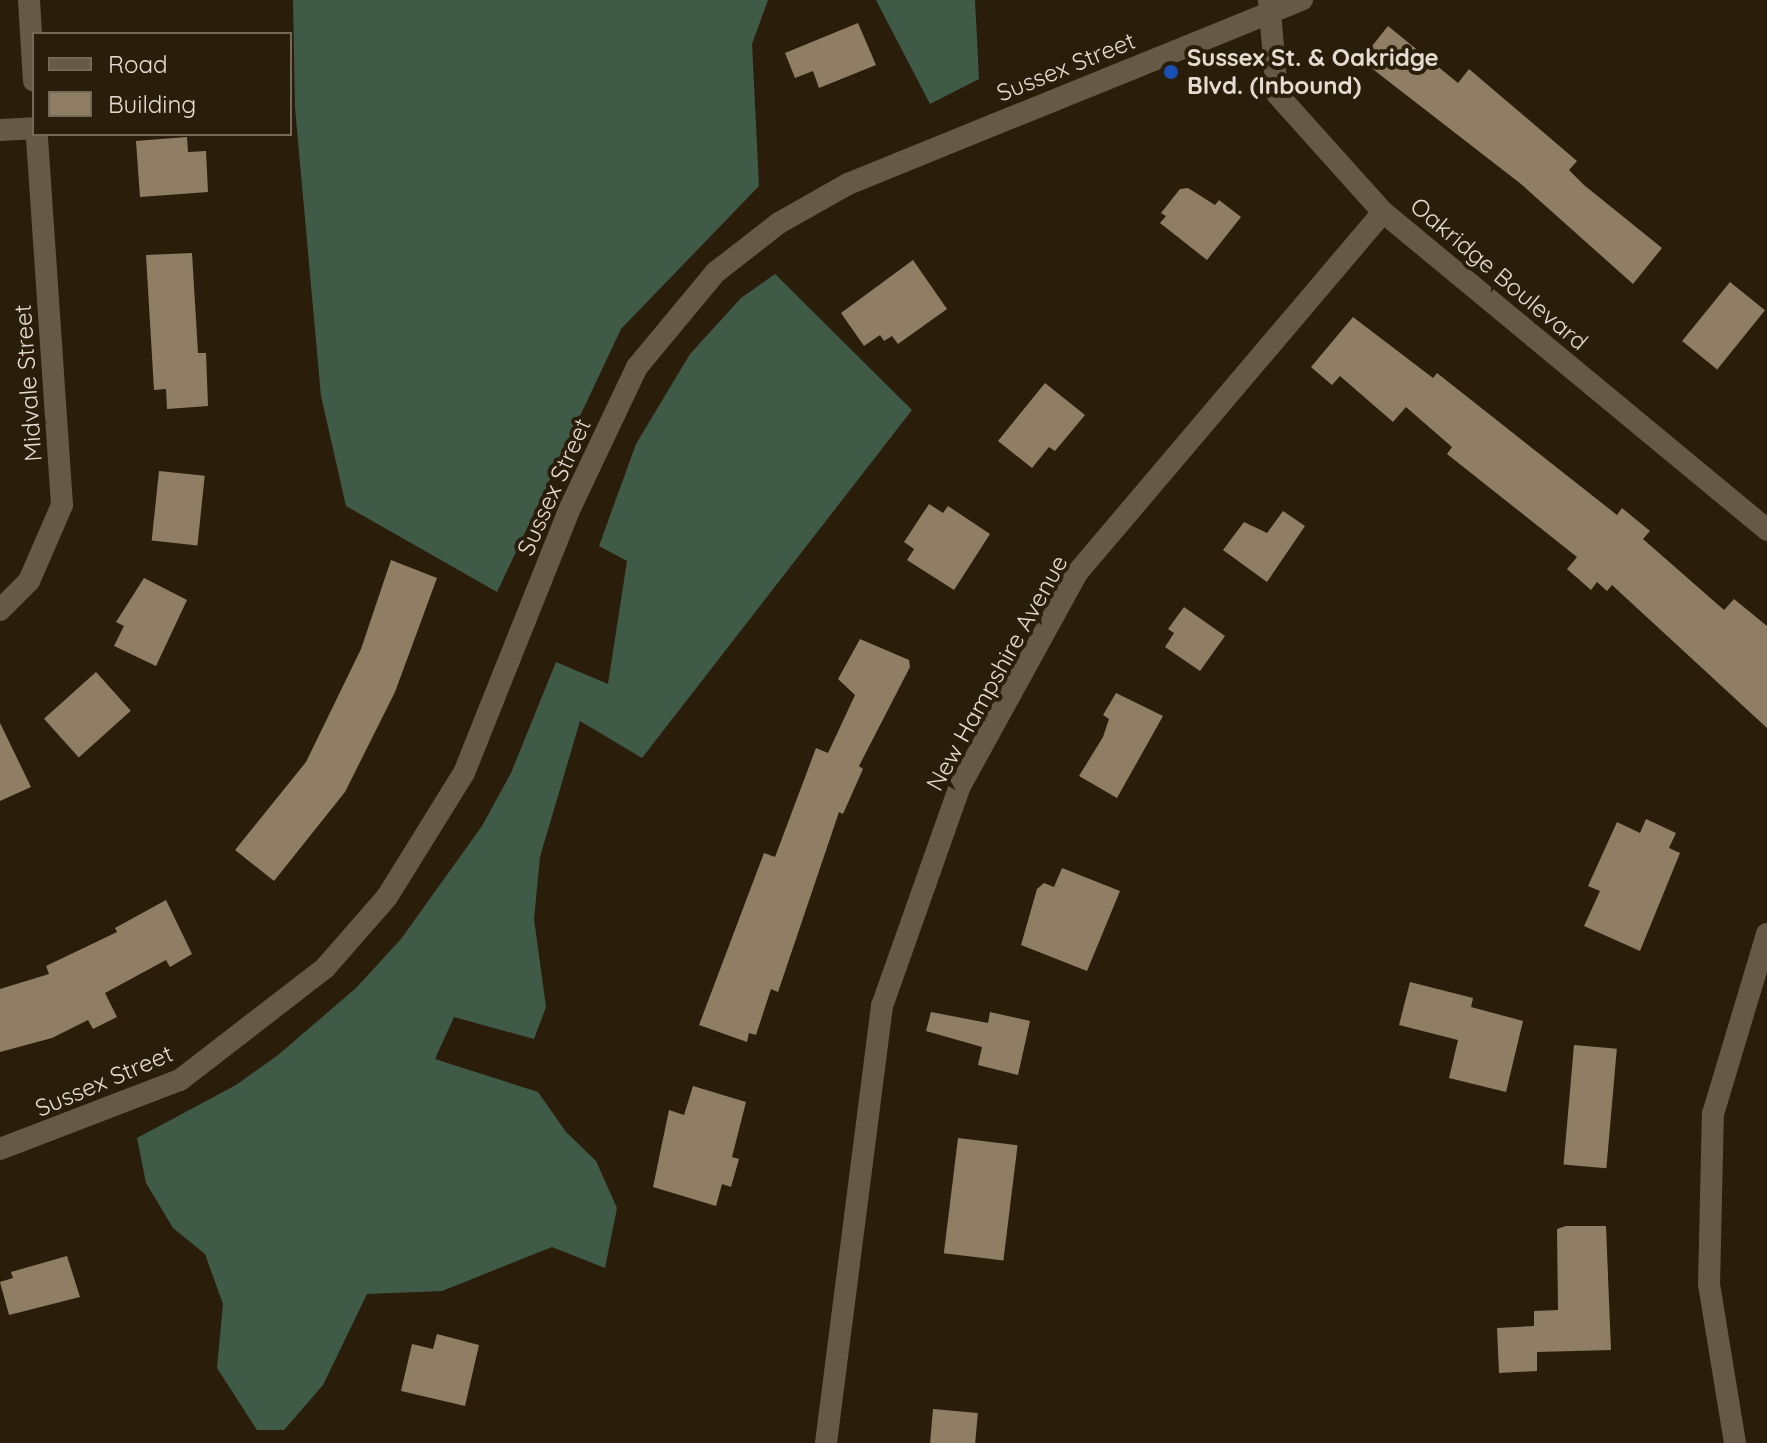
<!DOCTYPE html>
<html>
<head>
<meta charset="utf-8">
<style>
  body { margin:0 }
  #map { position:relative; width:1767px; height:1443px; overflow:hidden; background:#2a1e0b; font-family:Quicksand,sans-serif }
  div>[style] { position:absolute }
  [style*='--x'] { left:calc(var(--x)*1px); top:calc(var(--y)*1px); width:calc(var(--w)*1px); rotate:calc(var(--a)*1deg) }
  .forest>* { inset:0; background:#405a48 }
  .building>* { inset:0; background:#8f7e64; transform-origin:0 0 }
  .minor>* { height:22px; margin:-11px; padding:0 11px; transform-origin:11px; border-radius:11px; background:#665945 }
  .tertiary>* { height:22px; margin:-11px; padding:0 11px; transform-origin:11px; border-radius:11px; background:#665945 }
  .dots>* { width:22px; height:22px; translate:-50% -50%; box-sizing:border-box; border:4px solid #2a1e0b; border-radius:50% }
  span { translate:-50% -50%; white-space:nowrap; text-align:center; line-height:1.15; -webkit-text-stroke:8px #2a1e0b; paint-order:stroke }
  .poi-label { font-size:24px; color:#e4dcd1; font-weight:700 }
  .left { translate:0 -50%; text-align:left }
  .street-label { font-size:24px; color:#e4dcd1 }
  .legend { position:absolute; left:32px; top:32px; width:260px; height:104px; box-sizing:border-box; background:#2a1e0b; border:2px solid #746a5a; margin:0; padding:10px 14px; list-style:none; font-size:24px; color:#e4dcd1 }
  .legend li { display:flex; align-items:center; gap:16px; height:40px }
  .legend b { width:40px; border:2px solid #746a5a }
</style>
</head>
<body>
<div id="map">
  <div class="forest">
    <i style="clip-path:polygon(293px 0,768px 0,752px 44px,759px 186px,621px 329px,497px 592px,346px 506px,321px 396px,295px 108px)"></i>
    <i style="clip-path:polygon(876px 0,975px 0,979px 79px,930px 104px)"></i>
    <i style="clip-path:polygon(775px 274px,912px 410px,642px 758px,580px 721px,540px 857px,534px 919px,546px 1007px,534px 1039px,454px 1017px,435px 1059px,538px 1092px,566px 1132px,596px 1161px,617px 1208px,605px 1268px,552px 1247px,442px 1291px,367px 1294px,323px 1385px,284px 1430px,257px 1430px,217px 1368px,223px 1304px,205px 1254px,173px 1228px,146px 1183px,137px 1138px,236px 1085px,278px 1055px,356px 988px,401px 939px,482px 826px,511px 773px,556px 662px,608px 684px,627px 561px,599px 546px,636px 444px,690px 354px,741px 298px)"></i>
  </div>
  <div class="building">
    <i style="clip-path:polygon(858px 23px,876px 65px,819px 88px,813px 71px,795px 78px,785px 53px)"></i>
    <i style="clip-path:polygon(1388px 26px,1458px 83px,1469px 69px,1577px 161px,1569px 170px,1584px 185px,1662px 248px,1633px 284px,1521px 184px,1361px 60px)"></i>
    <i style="clip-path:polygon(187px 137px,188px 152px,206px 151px,208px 192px,140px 197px,136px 141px)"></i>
    <i style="clip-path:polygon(1188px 188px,1215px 205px,1219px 200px,1241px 217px,1207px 260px,1160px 223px,1166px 216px,1161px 213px,1180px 189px)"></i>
    <i style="clip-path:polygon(192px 253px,198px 353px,206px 353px,208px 406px,167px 409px,166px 389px,154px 390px,146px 255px)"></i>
    <i style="clip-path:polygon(913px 260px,947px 309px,898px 344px,892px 336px,884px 341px,880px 335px,864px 346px,841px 313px)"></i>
    <i style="left:1730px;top:282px;width:45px;height:76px;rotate:39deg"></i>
    <i style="clip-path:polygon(1353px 317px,1433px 378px,1437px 373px,1617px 515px,1622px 508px,1650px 531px,1643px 539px,1724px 610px,1734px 599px,1767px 626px,1767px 728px,1612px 585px,1607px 591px,1597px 582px,1591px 590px,1567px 569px,1577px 557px,1447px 454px,1452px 447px,1406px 407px,1393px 422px,1340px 376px,1332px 385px,1311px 367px)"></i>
    <i style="clip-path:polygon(1045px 383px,1085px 415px,1055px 451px,1049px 447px,1032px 468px,998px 441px)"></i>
    <i style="left:159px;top:471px;width:46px;height:70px;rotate:6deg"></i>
    <i style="clip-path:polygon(929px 504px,943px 513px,948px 506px,990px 534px,954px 590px,907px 560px,914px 549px,904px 542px)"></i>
    <i style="clip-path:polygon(1283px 511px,1305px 526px,1267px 582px,1223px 550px,1244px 522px,1267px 533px)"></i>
    <i style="clip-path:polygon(391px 560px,437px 578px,395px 692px,345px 792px,274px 881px,235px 850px,306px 762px,361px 649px)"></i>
    <i style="clip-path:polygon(144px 578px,187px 600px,156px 666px,114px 646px,124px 626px,116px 622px)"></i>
    <i style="clip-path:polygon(1184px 607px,1225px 636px,1200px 671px,1165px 647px,1174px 633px,1168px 629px)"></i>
    <i style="clip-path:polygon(860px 639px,909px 660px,910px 667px,859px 766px,863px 769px,843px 814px,839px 812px,778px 992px,771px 989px,756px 1035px,749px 1033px,747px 1042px,699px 1025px,764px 853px,775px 857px,816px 748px,828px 753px,855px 695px,838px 679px)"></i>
    <i style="left:96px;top:672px;width:52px;height:70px;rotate:48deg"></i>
    <i style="clip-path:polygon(1116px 693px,1163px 716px,1117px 798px,1079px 776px,1103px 737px,1109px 719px,1103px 715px)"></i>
    <i style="clip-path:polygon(0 723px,31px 787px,0 801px)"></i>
    <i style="clip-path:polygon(1646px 819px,1676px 833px,1669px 848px,1680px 853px,1640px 951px,1584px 926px,1600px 891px,1588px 886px,1617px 822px,1640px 833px)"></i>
    <i style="clip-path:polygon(1062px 868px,1120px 891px,1087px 971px,1021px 945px,1037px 889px,1044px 883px,1054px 887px)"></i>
    <i style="clip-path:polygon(166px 900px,192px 954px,170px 967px,166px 960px,105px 993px,117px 1017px,93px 1029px,88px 1020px,52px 1038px,0 1052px,0 989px,49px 974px,46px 966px,117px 932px,115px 928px)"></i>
    <i style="clip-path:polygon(1410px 982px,1473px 998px,1471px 1007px,1523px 1021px,1506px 1092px,1449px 1078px,1458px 1040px,1399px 1025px)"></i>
    <i style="clip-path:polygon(931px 1012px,988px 1023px,990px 1012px,1030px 1021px,1018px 1075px,978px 1065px,982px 1047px,926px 1031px)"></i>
    <i style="left:1574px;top:1045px;width:43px;height:120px;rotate:5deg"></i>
    <i style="clip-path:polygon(693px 1086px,746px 1102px,732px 1157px,739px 1159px,731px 1187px,722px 1184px,716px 1206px,653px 1187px,669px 1110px,684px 1115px)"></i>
    <i style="left:958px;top:1138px;width:60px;height:116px;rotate:7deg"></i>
    <i style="clip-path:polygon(1566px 1226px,1606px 1226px,1611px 1350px,1537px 1352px,1537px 1371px,1499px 1373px,1497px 1328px,1534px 1326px,1534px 1311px,1558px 1310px,1557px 1229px)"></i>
    <i style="clip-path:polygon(67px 1256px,80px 1297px,9px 1315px,0 1282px,13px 1278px,11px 1272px)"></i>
    <i style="clip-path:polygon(437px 1334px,479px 1345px,465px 1406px,401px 1391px,412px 1344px,433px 1349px)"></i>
    <i style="left:933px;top:1409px;width:45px;height:34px;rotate:5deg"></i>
  </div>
  <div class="minor">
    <i style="--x:29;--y:0;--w:81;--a:86.5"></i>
    <i style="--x:1269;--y:0;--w:94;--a:85.1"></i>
    <i style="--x:1277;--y:94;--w:159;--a:48.1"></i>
    <i style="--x:1383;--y:212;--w:499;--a:39.6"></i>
    <i style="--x:0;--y:130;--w:34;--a:-3"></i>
    <i style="--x:0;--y:610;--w:41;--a:-45"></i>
    <i style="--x:29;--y:581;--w:83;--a:-66.5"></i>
    <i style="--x:62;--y:505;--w:372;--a:-93.9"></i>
    <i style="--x:826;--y:1443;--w:441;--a:-82.7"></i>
    <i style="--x:882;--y:1006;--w:233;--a:-70.5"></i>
    <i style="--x:960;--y:786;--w:243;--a:-61.2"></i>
    <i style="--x:1077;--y:573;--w:473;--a:-49.7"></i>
    <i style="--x:1735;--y:1443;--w:160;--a:-99.3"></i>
    <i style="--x:1709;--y:1285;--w:171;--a:-88.7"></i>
    <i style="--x:1713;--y:1114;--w:188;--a:-73.3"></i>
  </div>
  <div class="tertiary">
    <i style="--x:0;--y:1149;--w:193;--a:-21"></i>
    <i style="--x:180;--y:1080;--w:183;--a:-37.7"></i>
    <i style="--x:325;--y:968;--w:94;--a:-48.9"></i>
    <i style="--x:387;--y:897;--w:146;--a:-58.2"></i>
    <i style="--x:464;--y:773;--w:288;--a:-68.2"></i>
    <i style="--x:571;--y:506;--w:154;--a:-64.6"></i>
    <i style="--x:637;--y:367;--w:124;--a:-50.3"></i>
    <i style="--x:716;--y:272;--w:80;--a:-37.9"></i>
    <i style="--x:779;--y:223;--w:79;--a:-29.5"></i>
    <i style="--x:848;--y:184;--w:490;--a:-22.1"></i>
  </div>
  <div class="dots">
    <i style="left:1171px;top:72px;background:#1a4fb4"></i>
  </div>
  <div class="poi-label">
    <span class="left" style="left:1187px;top:72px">Sussex St. &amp; Oakridge<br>Blvd. (Inbound)</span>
  </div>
  <div class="street-label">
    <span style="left:1066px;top:67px;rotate:-22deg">Sussex Street</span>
    <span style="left:1499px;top:274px;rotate:40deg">Oakridge Boulevard</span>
    <span style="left:28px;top:383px;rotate:-94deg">Midvale Street</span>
    <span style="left:554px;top:487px;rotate:-66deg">Sussex Street</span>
    <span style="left:997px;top:673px;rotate:-61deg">New Hampshire Avenue</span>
    <span style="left:104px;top:1081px;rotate:-23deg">Sussex Street</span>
  </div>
  <ul class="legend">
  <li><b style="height:10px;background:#665945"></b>Road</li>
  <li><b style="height:22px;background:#8f7e64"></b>Building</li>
  </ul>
</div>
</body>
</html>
